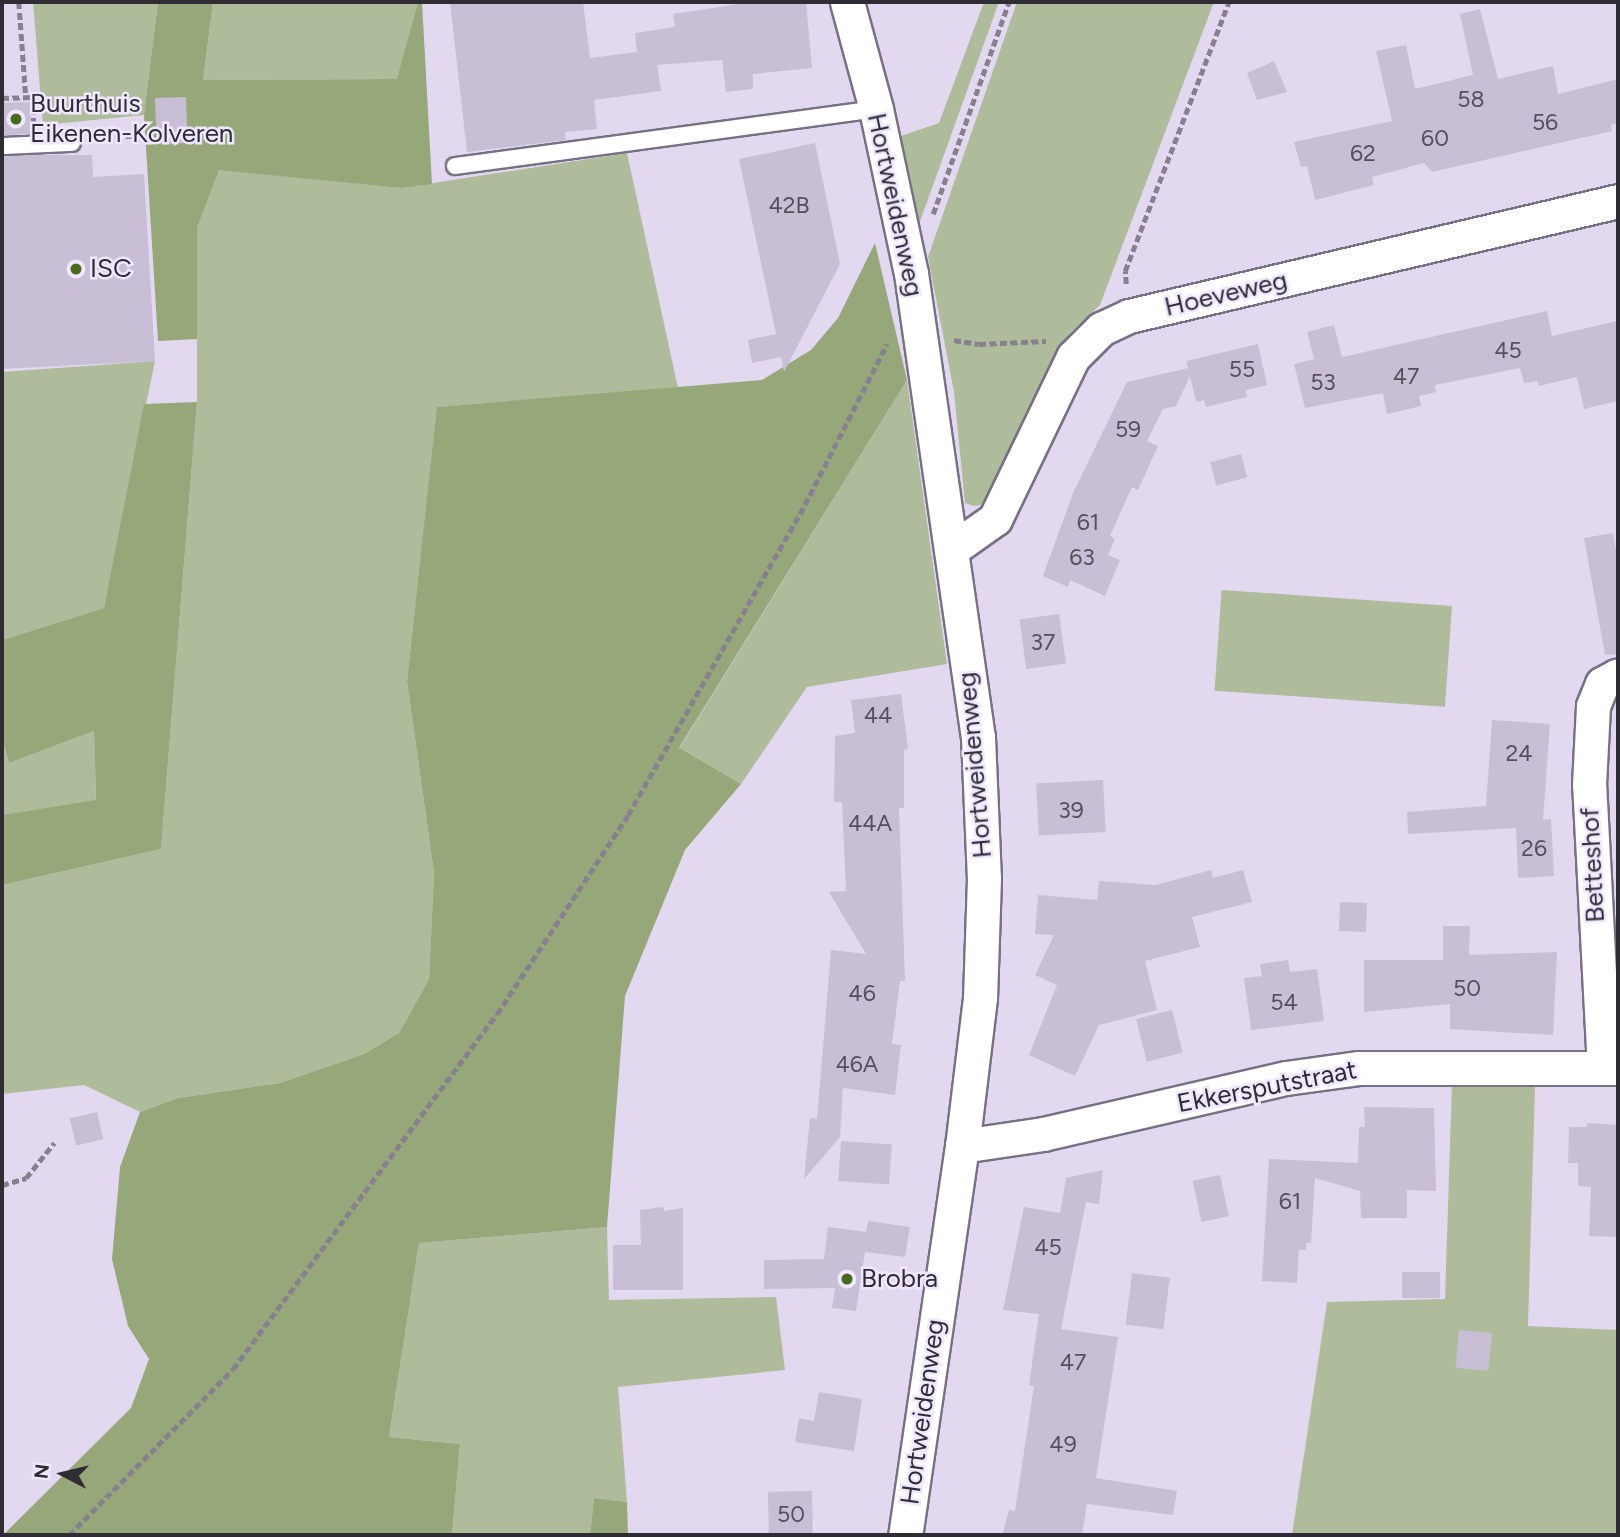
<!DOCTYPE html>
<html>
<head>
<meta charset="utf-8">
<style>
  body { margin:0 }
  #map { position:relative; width:1620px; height:1537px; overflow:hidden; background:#e2d9f0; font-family:Figtree,sans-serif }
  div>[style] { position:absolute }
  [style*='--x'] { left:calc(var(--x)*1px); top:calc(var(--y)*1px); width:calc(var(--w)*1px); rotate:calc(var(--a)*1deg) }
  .green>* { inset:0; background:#afbc9b; transform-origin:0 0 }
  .forest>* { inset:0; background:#96a77a }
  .building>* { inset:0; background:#c8bfd6; transform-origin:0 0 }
  .path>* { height:4.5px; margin-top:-2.25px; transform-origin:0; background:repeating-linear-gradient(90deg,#86808f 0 7px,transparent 0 10.5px) }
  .roads { filter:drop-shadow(2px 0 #787084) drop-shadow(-2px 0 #787084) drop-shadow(0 2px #787084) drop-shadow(0 -2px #787084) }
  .lane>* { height:16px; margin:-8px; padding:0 8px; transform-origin:8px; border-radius:8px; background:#fff }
  .street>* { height:33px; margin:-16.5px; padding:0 16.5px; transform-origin:16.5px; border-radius:16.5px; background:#fff }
  .dots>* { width:19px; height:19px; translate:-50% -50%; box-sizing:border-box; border:4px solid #efe7fe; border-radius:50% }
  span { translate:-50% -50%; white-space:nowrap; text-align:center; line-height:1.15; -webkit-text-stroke:5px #efe7fe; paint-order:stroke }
  .number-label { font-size:23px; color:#55515c }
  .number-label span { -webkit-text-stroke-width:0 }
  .poi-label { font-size:26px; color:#2f2c34 }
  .left { translate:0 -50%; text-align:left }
  .street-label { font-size:26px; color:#2f2c34 }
  .frame { position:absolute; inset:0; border:4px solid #2f2c34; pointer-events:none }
  .north { position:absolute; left:28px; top:1439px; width:70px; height:70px; -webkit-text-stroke:5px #efe7fe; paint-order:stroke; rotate:277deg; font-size:19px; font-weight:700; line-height:28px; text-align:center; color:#2f2c34 }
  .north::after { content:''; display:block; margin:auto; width:24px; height:32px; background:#2f2c34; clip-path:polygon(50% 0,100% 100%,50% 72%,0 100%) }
</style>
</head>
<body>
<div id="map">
  <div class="green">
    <i style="clip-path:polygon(33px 2px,158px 2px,144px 115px,43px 125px)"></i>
    <i style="clip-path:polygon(213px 2px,418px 2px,398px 79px,203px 80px)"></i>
    <i style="clip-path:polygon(984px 2px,999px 2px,918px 227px,895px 138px,939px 123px)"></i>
    <i style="clip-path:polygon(1017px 2px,1214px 2px,1100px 305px,1071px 332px,986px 504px,974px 506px,965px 503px,954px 392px,928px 257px)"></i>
    <i style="clip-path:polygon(627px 153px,678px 388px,438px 407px,407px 681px,434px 873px,429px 979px,399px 1033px,364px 1054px,280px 1083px,178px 1098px,140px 1112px,84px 1085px,2px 1094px,2px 885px,161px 849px,197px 402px,197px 228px,219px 169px,401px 188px)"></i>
    <i style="clip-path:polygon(155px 361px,104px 608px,2px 640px,2px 372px)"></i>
    <i style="clip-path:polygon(907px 380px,947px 664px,807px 687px,741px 784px,679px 749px)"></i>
    <i style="left:1452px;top:606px;width:101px;height:231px;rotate:94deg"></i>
    <i style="clip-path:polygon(94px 731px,96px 801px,2px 815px,2px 738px,9px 763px)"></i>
    <i style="clip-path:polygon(1452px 1083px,1535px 1087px,1528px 1326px,1618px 1330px,1618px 1535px,1292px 1535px,1327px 1302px,1445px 1299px)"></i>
    <i style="clip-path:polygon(607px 1227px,609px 1300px,776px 1297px,785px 1370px,618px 1387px,627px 1502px,594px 1498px,590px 1535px,452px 1535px,460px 1444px,389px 1437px,419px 1243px)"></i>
  </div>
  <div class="forest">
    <i style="clip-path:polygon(158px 2px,213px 2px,203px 80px,397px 79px,418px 2px,422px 2px,432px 184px,401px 188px,219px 170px,197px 228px,197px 339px,158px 341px,144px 115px)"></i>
    <i style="clip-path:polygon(875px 243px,907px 380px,679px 748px,741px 784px,685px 850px,625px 996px,607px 1227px,419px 1243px,389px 1437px,460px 1444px,452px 1535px,3px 1535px,131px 1408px,149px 1359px,128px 1326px,112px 1259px,120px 1167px,140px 1112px,178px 1098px,280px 1083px,364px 1054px,399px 1033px,429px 979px,434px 873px,407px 681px,437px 407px,762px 380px,811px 350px,838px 318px)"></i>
    <i style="clip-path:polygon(197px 402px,161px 849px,2px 885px,2px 815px,96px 800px,94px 731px,9px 763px,2px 738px,2px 640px,104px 608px,144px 404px)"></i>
    <i style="clip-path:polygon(594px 1498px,627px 1502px,628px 1535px,590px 1535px)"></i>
  </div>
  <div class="building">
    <i style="clip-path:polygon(450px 2px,583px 2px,590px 58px,637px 52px,635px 33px,675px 27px,673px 14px,746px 3px,806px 2px,812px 68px,753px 74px,753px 89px,726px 92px,722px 60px,657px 65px,661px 91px,594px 100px,597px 129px,565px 132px,566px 140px,467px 152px)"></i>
    <i style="clip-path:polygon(1480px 9px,1498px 79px,1553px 66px,1558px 94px,1618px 79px,1618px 123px,1611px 125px,1612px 131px,1432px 172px,1424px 163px,1372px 177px,1374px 185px,1315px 200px,1307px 166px,1301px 167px,1294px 142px,1392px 121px,1376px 51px,1406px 45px,1415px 89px,1473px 75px,1460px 14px)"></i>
    <i style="clip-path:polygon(1274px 61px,1287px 92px,1257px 100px,1247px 73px)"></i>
    <i style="left:186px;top:97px;width:46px;height:31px;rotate:88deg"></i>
    <i style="left:30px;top:102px;width:32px;height:28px;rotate:88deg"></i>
    <i style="clip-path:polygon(815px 143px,840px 264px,784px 372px,781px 357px,752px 363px,748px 340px,776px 334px,739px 159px)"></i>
    <i style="clip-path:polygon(32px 155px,92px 155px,93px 177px,144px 174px,155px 361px,2px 369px,2px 156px)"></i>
    <i style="clip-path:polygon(1547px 311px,1552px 336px,1618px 321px,1618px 401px,1584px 409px,1577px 377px,1539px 386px,1537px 381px,1524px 383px,1520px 368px,1435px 385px,1436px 392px,1419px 396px,1421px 406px,1387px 414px,1383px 393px,1305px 408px,1294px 364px,1314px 359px,1307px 332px,1334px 325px,1342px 357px)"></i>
    <i style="clip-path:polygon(1258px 344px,1267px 385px,1246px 390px,1247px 397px,1206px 407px,1204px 400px,1196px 402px,1190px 376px,1176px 406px,1163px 409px,1147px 441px,1158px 446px,1138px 490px,1132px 487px,1110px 536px,1115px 539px,1108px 555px,1120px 560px,1105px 596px,1070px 580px,1068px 587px,1043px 576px,1073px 493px,1127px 382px,1188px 368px,1186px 361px)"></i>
    <i style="left:1241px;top:454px;width:24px;height:32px;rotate:75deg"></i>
    <i style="clip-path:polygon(1613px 533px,1618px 561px,1618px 654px,1605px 655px,1584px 538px)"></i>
    <i style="left:1059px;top:614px;width:50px;height:40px;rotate:82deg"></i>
    <i style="clip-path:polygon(901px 694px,908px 749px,904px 750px,904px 808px,899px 808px,905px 981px,900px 981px,892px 1044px,901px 1045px,895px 1095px,843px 1088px,840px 1137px,804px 1179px,810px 1118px,817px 1119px,831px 950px,866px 954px,829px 892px,846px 891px,842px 802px,834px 802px,835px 736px,855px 733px,851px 700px)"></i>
    <i style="clip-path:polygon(1492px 720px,1550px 724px,1543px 820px,1551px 819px,1554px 876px,1518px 878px,1516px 828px,1408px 834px,1407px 812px,1486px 806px)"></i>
    <i style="left:1103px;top:780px;width:52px;height:67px;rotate:87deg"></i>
    <i style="clip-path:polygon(1211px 870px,1213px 878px,1243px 870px,1252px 902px,1192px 917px,1200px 947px,1145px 961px,1157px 1010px,1099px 1025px,1075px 1076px,1029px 1055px,1057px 985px,1035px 975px,1054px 935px,1035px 934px,1038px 895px,1097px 900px,1099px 881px,1156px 885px)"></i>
    <i style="left:1340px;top:902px;width:27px;height:29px;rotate:2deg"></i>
    <i style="clip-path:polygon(1443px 926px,1470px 926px,1469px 955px,1557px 952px,1553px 1035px,1450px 1029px,1450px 1004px,1364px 1012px,1364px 960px,1443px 960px)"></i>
    <i style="clip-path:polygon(1288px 960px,1290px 972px,1317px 969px,1324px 1021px,1251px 1030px,1244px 978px,1262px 976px,1260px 964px)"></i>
    <i style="left:1172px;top:1010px;width:44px;height:37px;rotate:76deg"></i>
    <i style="clip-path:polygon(1364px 1107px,1434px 1108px,1436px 1191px,1407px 1190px,1407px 1218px,1361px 1218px,1360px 1191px,1315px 1178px,1311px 1243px,1306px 1243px,1306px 1250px,1299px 1250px,1297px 1283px,1262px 1281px,1269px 1159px,1358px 1163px,1359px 1127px,1365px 1127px)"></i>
    <i style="left:97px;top:1112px;width:28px;height:28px;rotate:77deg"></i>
    <i style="clip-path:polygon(1587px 1123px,1618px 1125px,1618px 1237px,1589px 1236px,1591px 1187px,1578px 1186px,1578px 1163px,1568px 1163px,1569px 1127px,1587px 1127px)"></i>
    <i style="left:841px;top:1141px;width:51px;height:40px;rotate:4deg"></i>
    <i style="clip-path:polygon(1103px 1170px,1099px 1204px,1086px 1202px,1061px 1329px,1118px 1337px,1096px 1478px,1177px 1491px,1173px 1515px,1087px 1504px,1082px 1535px,1002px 1535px,1009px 1510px,1015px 1511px,1034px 1386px,1029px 1385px,1039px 1314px,1003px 1310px,1024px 1207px,1060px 1213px,1066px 1178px)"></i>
    <i style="left:1220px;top:1175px;width:42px;height:28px;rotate:78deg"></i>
    <i style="clip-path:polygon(663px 1207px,664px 1211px,683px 1208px,683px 1290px,613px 1290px,613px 1245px,641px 1245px,640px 1210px)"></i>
    <i style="clip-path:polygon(868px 1221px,910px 1227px,905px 1257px,865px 1252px,856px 1311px,832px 1308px,835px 1288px,764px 1289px,764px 1260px,824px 1259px,828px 1227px,866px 1232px)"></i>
    <i style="left:1440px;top:1272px;width:26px;height:38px;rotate:90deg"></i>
    <i style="left:1132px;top:1273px;width:38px;height:52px;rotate:7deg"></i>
    <i style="left:1459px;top:1330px;width:33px;height:38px;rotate:5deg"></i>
    <i style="clip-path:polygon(819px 1392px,862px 1399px,854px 1451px,795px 1442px,799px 1418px,814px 1421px)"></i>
    <i style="left:812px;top:1491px;width:44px;height:44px;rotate:89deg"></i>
  </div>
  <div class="path">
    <i style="--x:19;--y:2;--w:95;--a:85.8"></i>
    <i style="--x:2;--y:98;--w:31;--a:-2"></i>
    <i style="--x:33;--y:97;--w:26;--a:88"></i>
    <i style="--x:94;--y:140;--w:59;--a:-6.8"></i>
    <i style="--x:933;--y:214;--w:225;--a:-70.3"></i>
    <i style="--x:1126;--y:284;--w:13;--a:-94"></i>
    <i style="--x:1125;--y:271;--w:288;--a:-68.9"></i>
    <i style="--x:954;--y:340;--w:25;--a:9"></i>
    <i style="--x:979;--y:344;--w:67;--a:-2.6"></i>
    <i style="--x:2;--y:1185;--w:25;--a:-16"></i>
    <i style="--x:26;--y:1178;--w:45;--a:-51.3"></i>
    <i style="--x:69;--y:1535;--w:233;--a:-45.3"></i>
    <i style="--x:233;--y:1369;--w:442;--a:-53.4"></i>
    <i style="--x:497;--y:1014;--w:238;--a:-56.6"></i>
    <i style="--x:628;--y:815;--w:347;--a:-60.3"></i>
    <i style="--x:800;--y:514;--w:191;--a:-62.9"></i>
  </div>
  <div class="roads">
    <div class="lane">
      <i style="--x:2;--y:146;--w:70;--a:-2.5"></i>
      <i style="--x:455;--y:166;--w:425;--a:-7.7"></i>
    </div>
    <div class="street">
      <i style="--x:847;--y:2;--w:111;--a:74.8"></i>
      <i style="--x:876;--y:109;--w:168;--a:78"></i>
      <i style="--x:911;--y:273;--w:469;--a:81.8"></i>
      <i style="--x:978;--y:737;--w:141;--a:87.6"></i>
      <i style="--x:984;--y:878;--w:120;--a:91.9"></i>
      <i style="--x:980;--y:998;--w:149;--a:96.9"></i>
      <i style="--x:962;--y:1146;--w:393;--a:98.3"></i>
      <i style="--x:951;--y:550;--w:54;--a:-35.2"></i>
      <i style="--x:995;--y:519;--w:180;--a:-64.3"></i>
      <i style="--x:1073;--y:357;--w:40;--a:-45"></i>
      <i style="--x:1101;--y:329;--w:31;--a:-25"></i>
      <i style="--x:1129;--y:316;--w:502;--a:-13.23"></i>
      <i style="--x:1604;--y:1068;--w:283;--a:-93"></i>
      <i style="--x:1589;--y:785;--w:79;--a:-87.1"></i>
      <i style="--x:1593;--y:706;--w:24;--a:-68"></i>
      <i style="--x:1602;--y:684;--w:18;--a:-29"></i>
      <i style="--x:962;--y:1146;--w:82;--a:-8.4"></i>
      <i style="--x:1043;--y:1134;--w:249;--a:-13"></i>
      <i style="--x:1286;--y:1078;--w:74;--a:-7.8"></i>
      <i style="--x:1359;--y:1068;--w:259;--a:0"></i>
    </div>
  </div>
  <div class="dots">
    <i style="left:16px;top:119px;background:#49691f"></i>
    <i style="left:76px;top:269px;background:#49691f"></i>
    <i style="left:847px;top:1279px;background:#49691f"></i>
  </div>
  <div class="number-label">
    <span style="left:1471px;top:99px">58</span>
    <span style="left:1545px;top:122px">56</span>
    <span style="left:1435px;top:138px">60</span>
    <span style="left:1363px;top:153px">62</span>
    <span style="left:789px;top:205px">42B</span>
    <span style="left:1508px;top:350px">45</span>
    <span style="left:1242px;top:369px">55</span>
    <span style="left:1406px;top:376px">47</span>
    <span style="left:1323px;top:382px">53</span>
    <span style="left:1128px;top:429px">59</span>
    <span style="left:1088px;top:522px">61</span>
    <span style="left:1082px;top:557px">63</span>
    <span style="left:1043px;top:642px">37</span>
    <span style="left:878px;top:715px">44</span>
    <span style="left:1519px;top:753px">24</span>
    <span style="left:1071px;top:810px">39</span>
    <span style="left:870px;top:823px">44A</span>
    <span style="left:1534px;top:848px">26</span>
    <span style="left:1467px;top:988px">50</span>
    <span style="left:862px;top:993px">46</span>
    <span style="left:1284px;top:1002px">54</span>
    <span style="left:857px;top:1064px">46A</span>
    <span style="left:1290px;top:1201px">61</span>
    <span style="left:1048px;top:1247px">45</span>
    <span style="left:1073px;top:1362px">47</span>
    <span style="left:1063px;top:1444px">49</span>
    <span style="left:791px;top:1514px">50</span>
  </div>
  <div class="poi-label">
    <span class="left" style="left:30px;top:119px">Buurthuis<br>Eikenen-Kolveren</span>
    <span class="left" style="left:90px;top:269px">ISC</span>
    <span class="left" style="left:861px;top:1279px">Brobra</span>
  </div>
  <div class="street-label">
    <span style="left:895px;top:205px;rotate:78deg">Hortweidenweg</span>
    <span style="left:1226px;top:294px;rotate:-13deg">Hoeveweg</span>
    <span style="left:975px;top:765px;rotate:-95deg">Hortweidenweg</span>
    <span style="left:1593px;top:865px;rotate:-93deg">Betteshof</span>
    <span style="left:1267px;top:1087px;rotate:-11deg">Ekkersputstraat</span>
    <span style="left:923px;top:1412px;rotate:-82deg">Hortweidenweg</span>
  </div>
  <div class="frame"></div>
  <div class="north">N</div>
</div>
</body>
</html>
